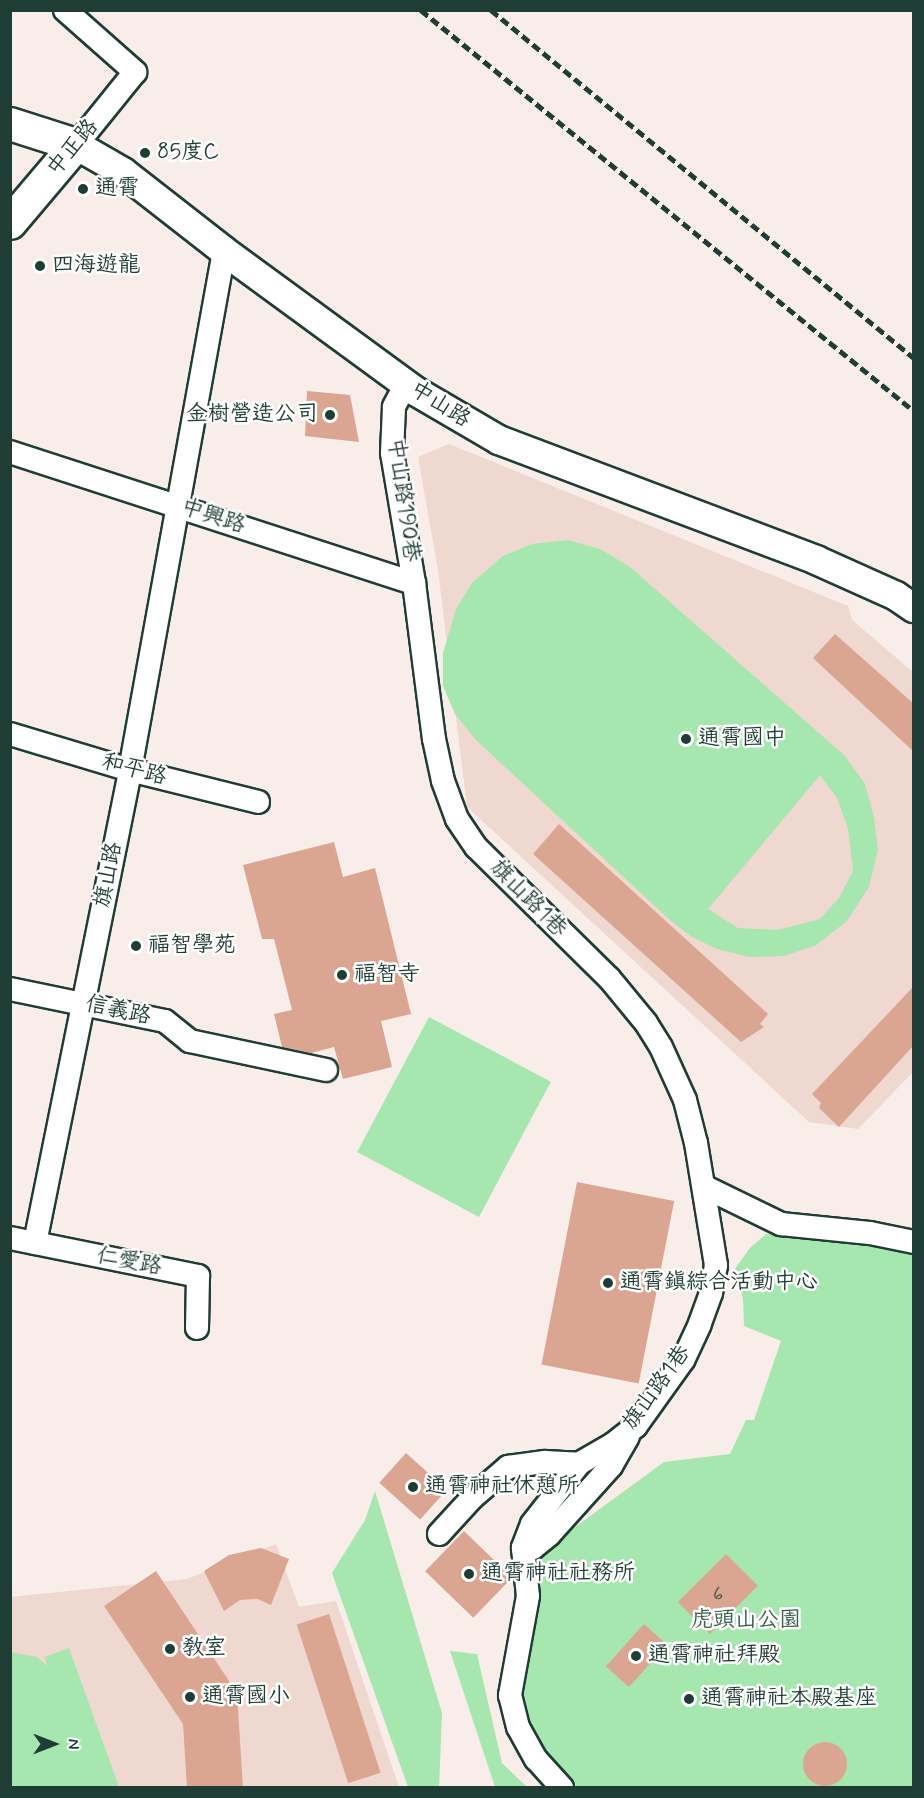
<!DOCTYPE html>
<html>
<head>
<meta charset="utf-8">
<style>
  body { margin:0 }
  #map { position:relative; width:924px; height:1798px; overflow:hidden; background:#f8ede9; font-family:Mynerve,"LXGW WenKai TC",sans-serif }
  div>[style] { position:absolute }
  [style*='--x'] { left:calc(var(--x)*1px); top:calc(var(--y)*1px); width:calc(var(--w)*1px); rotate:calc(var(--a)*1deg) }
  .built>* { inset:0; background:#efd8cf }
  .green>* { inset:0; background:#a6e6af; transform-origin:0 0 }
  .building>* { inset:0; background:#dba691; transform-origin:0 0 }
  .round { border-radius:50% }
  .roads { filter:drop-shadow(2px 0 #1f3d34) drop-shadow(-2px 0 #1f3d34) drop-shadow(0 2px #1f3d34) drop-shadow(0 -2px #1f3d34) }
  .minor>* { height:22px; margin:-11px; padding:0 11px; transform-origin:11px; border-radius:11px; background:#fff }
  .tertiary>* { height:28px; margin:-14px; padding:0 14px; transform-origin:14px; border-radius:14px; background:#fff }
  .secondary>* { height:32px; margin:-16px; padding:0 16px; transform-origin:16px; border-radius:16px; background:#fff }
  .rail>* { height:4.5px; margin-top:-2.25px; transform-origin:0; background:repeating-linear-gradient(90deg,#1f3d34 0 9px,transparent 0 13.5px) }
  .dots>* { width:16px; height:16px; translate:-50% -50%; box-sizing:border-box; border:3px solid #fff; border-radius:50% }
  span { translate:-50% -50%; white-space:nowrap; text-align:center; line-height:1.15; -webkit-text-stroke:5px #fff; paint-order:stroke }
  .number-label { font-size:20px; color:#4e574b }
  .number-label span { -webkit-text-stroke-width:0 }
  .street-label { font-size:22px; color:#1f3d34 }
  .poi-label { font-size:22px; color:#1f3d34 }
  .left { translate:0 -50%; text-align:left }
  .right { translate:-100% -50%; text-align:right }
  .park-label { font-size:22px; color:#3a5f4d }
  .frame { position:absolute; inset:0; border:12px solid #1f3d34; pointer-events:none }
  .north { position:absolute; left:24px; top:1714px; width:60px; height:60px; -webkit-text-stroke:4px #fff; paint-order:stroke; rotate:90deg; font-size:16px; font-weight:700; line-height:24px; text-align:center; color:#1f3d34 }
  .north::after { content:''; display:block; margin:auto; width:21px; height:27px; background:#1f3d34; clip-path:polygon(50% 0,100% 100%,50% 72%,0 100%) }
</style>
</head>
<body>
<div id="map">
  <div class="built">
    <i style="clip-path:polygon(449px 444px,848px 606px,852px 620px,913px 672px,913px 1072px,858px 1129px,809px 1122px,467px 807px,438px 570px,418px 457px)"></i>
    <i style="clip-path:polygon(276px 1544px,299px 1607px,336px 1601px,399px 1787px,11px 1787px,10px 1597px,187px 1579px)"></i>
  </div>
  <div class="green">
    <i style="clip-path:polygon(evenodd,568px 540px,600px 549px,630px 567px,845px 756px,865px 784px,874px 817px,878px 850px,869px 887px,847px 921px,816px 945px,784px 956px,750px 957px,717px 949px,692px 937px,671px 921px,476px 740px,455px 714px,443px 686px,443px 653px,456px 609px,472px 583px,503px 556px,532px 544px,568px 540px,820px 775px,837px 798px,848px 828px,853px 871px,839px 898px,820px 919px,778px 930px,738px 928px,708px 909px,820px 775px)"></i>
    <i style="left:429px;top:1017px;width:138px;height:153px;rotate:28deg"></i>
    <i style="clip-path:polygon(766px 1234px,913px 1250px,913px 1787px,576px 1787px,550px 1763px,529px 1725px,521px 1688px,532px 1546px,560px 1538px,664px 1462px,730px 1454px,746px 1420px,754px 1420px,781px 1341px,744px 1326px,743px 1299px,735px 1269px,750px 1248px)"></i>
    <i style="clip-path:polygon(375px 1491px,442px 1713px,439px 1787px,408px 1787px,332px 1573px,365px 1520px)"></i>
    <i style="clip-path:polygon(69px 1648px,119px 1787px,11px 1787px,11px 1652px,37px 1657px,47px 1666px,45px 1657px)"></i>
    <i style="clip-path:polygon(450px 1651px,477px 1654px,502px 1763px,527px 1787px,495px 1787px)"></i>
  </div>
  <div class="building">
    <i style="clip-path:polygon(307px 391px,350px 395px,359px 442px,305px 436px)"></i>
    <i style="clip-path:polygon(835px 634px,914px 704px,914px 752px,813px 658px)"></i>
    <i style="clip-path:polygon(559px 824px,768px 1014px,760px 1024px,764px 1027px,741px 1042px,533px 854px)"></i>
    <i style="clip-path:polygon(334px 842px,343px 877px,375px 868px,411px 1014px,381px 1021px,392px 1067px,343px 1079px,334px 1047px,311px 1053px,282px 1047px,274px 1014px,292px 1010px,274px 939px,262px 939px,243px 865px)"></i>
    <i style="clip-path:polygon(914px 986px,914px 1045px,839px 1127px,819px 1108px,821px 1103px,812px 1094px)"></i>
    <i style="left:577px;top:1182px;width:99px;height:186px;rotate:11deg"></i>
    <i style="left:406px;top:1453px;width:55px;height:40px;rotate:42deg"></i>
    <i style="left:464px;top:1531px;width:67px;height:56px;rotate:44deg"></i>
    <i style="clip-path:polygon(261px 1548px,289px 1559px,271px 1605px,258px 1599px,240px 1600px,224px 1611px,204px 1571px,229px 1555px)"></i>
    <i style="left:726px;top:1554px;width:45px;height:68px;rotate:45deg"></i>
    <i style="clip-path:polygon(156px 1571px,237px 1693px,243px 1788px,187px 1788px,183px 1724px,104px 1606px)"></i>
    <i style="left:329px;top:1614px;width:167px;height:34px;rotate:72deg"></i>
    <i style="left:644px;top:1624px;width:31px;height:57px;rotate:42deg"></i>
    <i class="round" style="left:803px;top:1742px;width:44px;height:44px"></i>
  </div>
  <div class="roads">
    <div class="minor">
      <i style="--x:65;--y:10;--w:94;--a:41.5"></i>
      <i style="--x:135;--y:72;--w:94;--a:128.9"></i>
      <i style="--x:406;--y:384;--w:26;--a:118"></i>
      <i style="--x:394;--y:407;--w:46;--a:92.5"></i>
      <i style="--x:392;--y:453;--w:132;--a:80.4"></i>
      <i style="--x:414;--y:583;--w:157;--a:82.7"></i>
      <i style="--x:434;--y:739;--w:43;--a:77.9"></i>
      <i style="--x:443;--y:781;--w:40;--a:69.8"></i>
      <i style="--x:457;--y:819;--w:34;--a:56"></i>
      <i style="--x:476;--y:847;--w:187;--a:44.6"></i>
      <i style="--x:609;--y:978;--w:58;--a:50.6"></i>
      <i style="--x:646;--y:1023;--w:28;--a:58"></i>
      <i style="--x:661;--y:1047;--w:58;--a:65.6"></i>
      <i style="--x:685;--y:1100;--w:44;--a:75.7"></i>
      <i style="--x:696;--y:1143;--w:124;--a:80.7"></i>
      <i style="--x:716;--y:1265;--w:28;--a:100"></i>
      <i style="--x:711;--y:1293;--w:33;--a:110"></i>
      <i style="--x:700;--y:1324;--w:40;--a:115"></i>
      <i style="--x:683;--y:1360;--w:81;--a:125.5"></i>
      <i style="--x:636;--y:1426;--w:29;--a:142"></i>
      <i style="--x:613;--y:1444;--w:39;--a:150"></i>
      <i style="--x:579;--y:1464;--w:76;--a:128.1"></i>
      <i style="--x:532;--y:1524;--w:26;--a:111"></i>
      <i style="--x:523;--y:1548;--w:48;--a:84.1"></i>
      <i style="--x:528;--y:1596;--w:101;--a:100.3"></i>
      <i style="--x:510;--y:1695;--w:33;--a:76"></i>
      <i style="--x:518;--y:1727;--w:37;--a:61"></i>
      <i style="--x:536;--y:1759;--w:39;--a:48"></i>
      <i style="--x:10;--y:452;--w:425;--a:18"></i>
      <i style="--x:10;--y:734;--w:125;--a:16.7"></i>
      <i style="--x:130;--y:770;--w:132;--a:14"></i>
      <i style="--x:10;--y:989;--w:158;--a:11.7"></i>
      <i style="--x:165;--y:1021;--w:32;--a:39"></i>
      <i style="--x:190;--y:1041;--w:139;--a:12"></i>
      <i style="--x:705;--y:1187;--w:85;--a:26"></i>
      <i style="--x:781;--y:1224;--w:89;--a:5.8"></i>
      <i style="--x:870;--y:1233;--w:45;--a:11.6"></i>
      <i style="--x:10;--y:1238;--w:192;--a:11.4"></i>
      <i style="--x:198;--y:1276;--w:52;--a:91.1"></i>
      <i style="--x:35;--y:1243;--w:482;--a:-78.6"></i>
      <i style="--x:130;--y:770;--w:527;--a:-79.73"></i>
      <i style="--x:439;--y:1534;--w:49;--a:-47.5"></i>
      <i style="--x:472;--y:1498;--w:48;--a:-40.7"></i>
      <i style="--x:508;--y:1467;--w:37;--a:-8"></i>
      <i style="--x:545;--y:1462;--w:34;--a:3"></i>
      <i style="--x:523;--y:1548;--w:10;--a:0"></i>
      <i style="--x:533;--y:1548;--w:21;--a:-39"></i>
      <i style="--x:549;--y:1535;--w:93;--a:-48.1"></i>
      <i style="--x:611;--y:1466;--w:34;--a:-60"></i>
    </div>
    <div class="tertiary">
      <i style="--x:76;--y:145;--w:54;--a:29.9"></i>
      <i style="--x:123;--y:172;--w:128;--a:38"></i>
      <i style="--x:224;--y:251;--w:237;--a:36.2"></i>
      <i style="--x:415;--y:391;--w:97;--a:30.3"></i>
      <i style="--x:499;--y:440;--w:339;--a:20.7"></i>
      <i style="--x:816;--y:560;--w:88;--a:24.2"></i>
      <i style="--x:896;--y:596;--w:22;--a:34"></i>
    </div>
    <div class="secondary">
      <i style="--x:10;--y:124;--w:69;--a:17.7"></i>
      <i style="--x:76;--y:145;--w:102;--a:130.2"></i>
    </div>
  </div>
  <div class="rail">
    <i style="--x:421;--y:10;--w:635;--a:39.12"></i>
    <i style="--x:491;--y:10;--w:548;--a:39.44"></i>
  </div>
  <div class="dots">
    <i style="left:145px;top:153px;background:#1f3d34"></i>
    <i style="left:83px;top:189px;background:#1f3d34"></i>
    <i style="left:40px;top:266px;background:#1f3d34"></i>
    <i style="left:330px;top:415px;background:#1f3d34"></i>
    <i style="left:686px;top:739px;background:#1f3d34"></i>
    <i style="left:136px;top:946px;background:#1f3d34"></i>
    <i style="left:342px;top:975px;background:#1f3d34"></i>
    <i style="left:608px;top:1283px;background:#1f3d34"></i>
    <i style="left:413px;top:1487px;background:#1f3d34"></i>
    <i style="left:469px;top:1574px;background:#1f3d34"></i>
    <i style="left:170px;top:1649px;background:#1f3d34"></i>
    <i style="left:636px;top:1656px;background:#1f3d34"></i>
    <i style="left:190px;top:1697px;background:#1f3d34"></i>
    <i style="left:689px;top:1699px;background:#1f3d34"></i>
  </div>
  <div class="number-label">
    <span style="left:718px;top:1594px">6</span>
  </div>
  <div class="street-label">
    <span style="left:73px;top:148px;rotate:-50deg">中正路</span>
    <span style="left:440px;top:405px;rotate:32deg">中山路</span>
    <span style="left:403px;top:500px;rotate:82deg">中山路190巷</span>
    <span style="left:213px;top:517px;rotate:18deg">中興路</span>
    <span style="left:134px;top:770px;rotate:15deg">和平路</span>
    <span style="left:109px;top:875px;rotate:-79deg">旗山路</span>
    <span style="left:528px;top:899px;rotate:45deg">旗山路1巷</span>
    <span style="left:118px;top:1011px;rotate:12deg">信義路</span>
    <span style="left:129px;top:1262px;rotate:11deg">仁愛路</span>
    <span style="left:657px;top:1388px;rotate:-54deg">旗山路1巷</span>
  </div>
  <div class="poi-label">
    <span class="left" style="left:157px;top:153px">85度C</span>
    <span class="left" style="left:95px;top:189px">通霄</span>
    <span class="left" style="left:52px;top:266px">四海遊龍</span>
    <span class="right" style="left:318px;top:415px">金樹營造公司</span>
    <span class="left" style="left:698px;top:739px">通霄國中</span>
    <span class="left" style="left:148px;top:946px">福智學苑</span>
    <span class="left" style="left:354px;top:975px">福智寺</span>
    <span class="left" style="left:620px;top:1283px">通霄鎮綜合活動中心</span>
    <span class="left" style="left:425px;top:1487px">通霄神社休憩所</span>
    <span class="left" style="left:481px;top:1574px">通霄神社社務所</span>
    <span class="left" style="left:182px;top:1649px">教室</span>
    <span class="left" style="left:648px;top:1656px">通霄神社拜殿</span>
    <span class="left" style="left:202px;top:1697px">通霄國小</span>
    <span class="left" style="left:701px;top:1699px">通霄神社本殿基座</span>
  </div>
  <div class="park-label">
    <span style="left:746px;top:1621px">虎頭山公園</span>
  </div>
  <div class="frame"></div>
  <div class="north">N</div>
</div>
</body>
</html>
